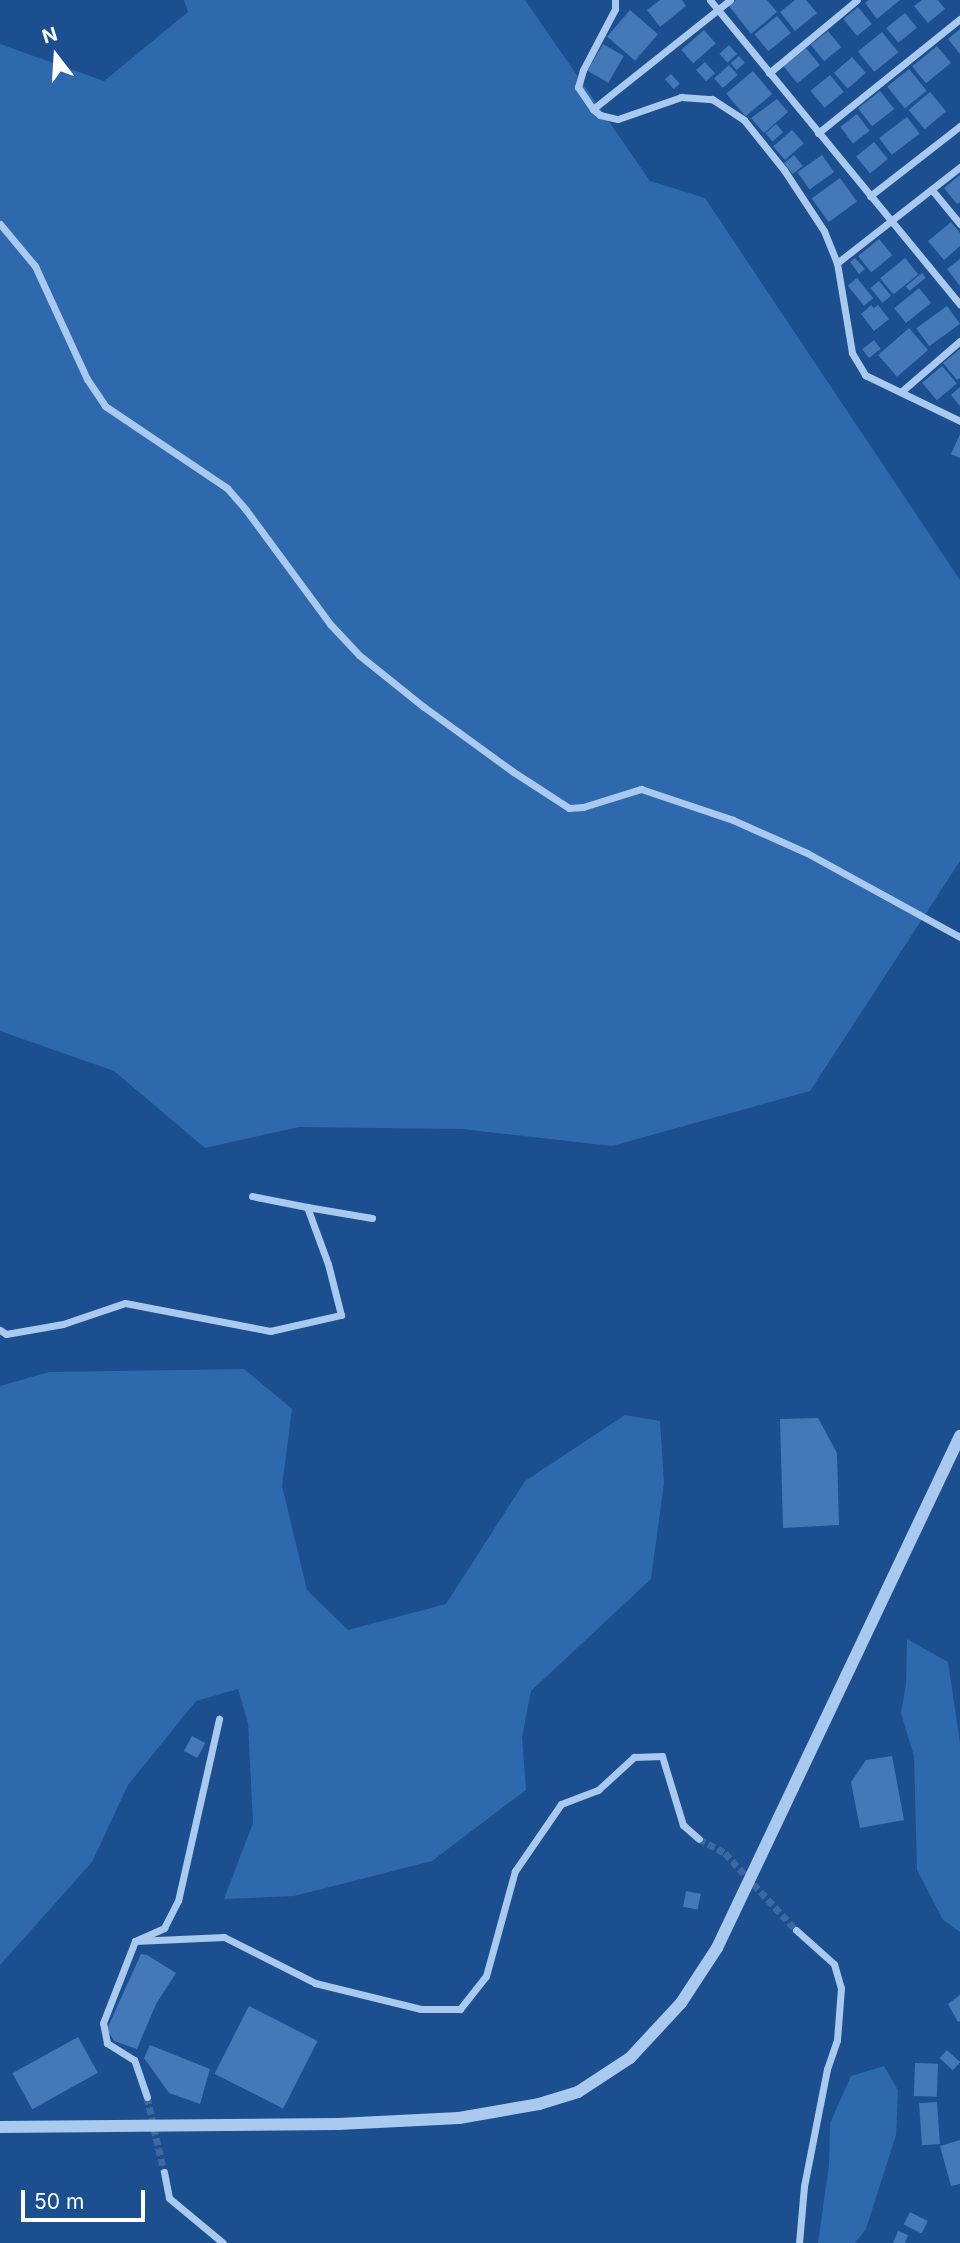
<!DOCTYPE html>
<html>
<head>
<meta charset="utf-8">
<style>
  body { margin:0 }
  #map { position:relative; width:960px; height:2243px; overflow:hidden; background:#1b4f8f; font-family:Inter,sans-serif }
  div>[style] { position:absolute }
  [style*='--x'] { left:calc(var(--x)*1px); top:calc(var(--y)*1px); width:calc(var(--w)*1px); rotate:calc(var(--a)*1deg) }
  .green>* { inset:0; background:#2e69ad }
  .building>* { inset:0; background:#4478b7; transform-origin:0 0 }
  .minor-tunnel>* { height:7px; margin-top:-3.5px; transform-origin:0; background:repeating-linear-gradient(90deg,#3d69a0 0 7px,transparent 0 10.5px) }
  .minor>* { height:7px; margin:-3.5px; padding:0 3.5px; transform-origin:3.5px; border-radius:3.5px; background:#a9c9ee }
  .tertiary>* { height:12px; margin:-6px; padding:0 6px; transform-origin:6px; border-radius:6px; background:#a9c9ee }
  span { translate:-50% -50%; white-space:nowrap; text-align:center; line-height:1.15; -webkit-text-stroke:5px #1b4f8f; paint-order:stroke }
  .north { position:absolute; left:21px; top:21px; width:70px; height:70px; -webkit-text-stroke:5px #1b4f8f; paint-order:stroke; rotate:343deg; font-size:19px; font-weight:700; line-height:28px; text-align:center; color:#fff }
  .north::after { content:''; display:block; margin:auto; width:24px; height:32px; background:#fff; clip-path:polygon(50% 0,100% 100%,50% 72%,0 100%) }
  .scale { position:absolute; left:21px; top:2190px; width:124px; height:32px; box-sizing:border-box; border:4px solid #fff; border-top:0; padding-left:9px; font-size:21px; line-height:24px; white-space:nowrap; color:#fff; -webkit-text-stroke:5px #1b4f8f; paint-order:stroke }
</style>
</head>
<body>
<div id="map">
  <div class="green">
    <i style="clip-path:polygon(184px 0,525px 0,650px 181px,705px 198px,960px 580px,960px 861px,810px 1091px,612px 1146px,462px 1129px,299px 1127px,205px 1148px,114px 1071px,0 1031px,0 44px,104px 81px,188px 12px)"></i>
    <i style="clip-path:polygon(244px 1369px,292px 1409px,282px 1486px,307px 1590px,348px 1630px,446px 1604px,525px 1481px,625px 1415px,660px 1421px,664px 1483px,651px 1579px,531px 1691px,522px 1737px,526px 1790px,432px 1861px,294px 1896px,224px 1899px,253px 1823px,248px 1723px,238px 1689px,196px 1701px,128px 1785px,92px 1862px,0 1965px,0 1386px,49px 1372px)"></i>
    <i style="clip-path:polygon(907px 1639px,948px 1662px,960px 1743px,960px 1932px,943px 1920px,917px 1870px,914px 1756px,901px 1713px,906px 1684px)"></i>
    <i style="clip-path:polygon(884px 2066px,898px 2090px,896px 2135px,866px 2229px,855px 2243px,818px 2243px,829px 2165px,830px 2123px,851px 2076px)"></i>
  </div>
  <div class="building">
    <i style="clip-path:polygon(660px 0,682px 0,686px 6px,660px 27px,647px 10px)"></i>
    <i style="clip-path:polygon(736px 0,767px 0,777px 12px,751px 34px,729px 6px)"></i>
    <i style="clip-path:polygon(795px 0,806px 0,817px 13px,795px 31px,780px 12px)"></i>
    <i style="clip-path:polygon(869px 0,900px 0,877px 19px,865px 3px)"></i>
    <i style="clip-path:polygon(922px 0,938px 0,945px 9px,928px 23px,914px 6px)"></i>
    <i style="left:858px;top:7px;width:22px;height:19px;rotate:51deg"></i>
    <i style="left:630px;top:10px;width:37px;height:35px;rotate:41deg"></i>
    <i style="left:905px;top:13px;width:19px;height:24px;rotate:51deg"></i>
    <i style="left:777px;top:16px;width:22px;height:29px;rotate:51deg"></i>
    <i style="clip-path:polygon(960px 29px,960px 54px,948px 39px)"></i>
    <i style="left:704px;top:30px;width:18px;height:30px;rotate:49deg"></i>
    <i style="left:828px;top:31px;width:21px;height:22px;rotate:51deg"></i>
    <i style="left:882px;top:32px;width:26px;height:31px;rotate:51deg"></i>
    <i style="left:603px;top:44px;width:24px;height:31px;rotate:30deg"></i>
    <i style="left:729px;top:45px;width:12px;height:13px;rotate:48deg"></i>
    <i style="left:937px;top:46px;width:22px;height:32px;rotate:51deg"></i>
    <i style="left:806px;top:48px;width:22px;height:29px;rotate:51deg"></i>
    <i style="left:739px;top:56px;width:9px;height:11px;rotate:49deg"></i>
    <i style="left:852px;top:57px;width:21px;height:24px;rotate:49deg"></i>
    <i style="left:705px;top:62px;width:15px;height:12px;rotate:48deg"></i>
    <i style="left:729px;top:65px;width:13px;height:20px;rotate:48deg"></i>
    <i style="left:909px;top:69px;width:28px;height:28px;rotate:51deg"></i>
    <i style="left:753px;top:71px;width:30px;height:35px;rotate:50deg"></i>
    <i style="left:671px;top:74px;width:13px;height:8px;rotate:48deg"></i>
    <i style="left:830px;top:75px;width:22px;height:25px;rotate:51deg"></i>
    <i style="left:880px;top:91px;width:23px;height:28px;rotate:52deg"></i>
    <i style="left:930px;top:92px;width:25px;height:28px;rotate:50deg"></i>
    <i style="clip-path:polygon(777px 99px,788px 112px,764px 133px,751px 118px)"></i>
    <i style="left:857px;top:114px;width:21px;height:21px;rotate:53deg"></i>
    <i style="left:907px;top:117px;width:21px;height:35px;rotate:53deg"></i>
    <i style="left:776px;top:124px;width:11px;height:14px;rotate:49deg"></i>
    <i style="left:792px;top:130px;width:18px;height:25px;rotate:49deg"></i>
    <i style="left:874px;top:142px;width:22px;height:23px;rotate:51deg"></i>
    <i style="left:794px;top:155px;width:14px;height:13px;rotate:51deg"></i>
    <i style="left:822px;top:155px;width:21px;height:30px;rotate:55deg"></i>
    <i style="clip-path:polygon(960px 175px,960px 202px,957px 204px,944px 188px)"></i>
    <i style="left:840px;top:178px;width:29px;height:35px;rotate:54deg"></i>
    <i style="clip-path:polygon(951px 222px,960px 233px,960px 246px,944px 260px,928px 241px)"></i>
    <i style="left:879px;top:239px;width:21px;height:27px;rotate:51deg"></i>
    <i style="clip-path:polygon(855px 258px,865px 269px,859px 274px,850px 262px)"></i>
    <i style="left:905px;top:258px;width:21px;height:32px;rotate:51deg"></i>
    <i style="clip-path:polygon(960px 259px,960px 286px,947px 269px)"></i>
    <i style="left:922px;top:273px;width:6px;height:21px;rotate:51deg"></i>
    <i style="left:857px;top:278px;width:26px;height:12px;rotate:51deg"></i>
    <i style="left:879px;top:281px;width:19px;height:11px;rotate:51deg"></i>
    <i style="left:919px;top:288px;width:19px;height:32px;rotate:51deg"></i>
    <i style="clip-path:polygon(871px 305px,874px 308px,878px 305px,889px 319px,874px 331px,861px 314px)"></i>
    <i style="left:947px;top:306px;width:22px;height:38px;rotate:54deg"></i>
    <i style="left:909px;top:328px;width:29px;height:41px;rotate:49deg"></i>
    <i style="left:874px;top:340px;width:11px;height:15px;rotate:52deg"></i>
    <i style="clip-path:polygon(960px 349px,960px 378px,957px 380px,943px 363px)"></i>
    <i style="left:942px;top:366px;width:23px;height:26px;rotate:50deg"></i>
    <i style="clip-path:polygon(960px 387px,960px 406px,951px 395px)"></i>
    <i style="clip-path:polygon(960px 434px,960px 458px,951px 454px)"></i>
    <i style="clip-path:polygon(818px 1418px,837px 1453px,839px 1525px,783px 1528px,780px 1419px)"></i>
    <i style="left:192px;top:1736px;width:15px;height:17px;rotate:28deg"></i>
    <i style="clip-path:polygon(892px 1756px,904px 1820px,860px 1828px,851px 1782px,866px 1760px)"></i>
    <i style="left:686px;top:1891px;width:15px;height:16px;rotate:11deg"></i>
    <i style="clip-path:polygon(141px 1954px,147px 1955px,176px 1973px,156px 2004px,137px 2049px,114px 2041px,107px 2029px)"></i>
    <i style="clip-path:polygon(960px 1995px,960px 2021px,958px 2022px,948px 2004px)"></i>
    <i style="left:249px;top:2006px;width:77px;height:76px;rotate:27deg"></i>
    <i style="left:78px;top:2037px;width:41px;height:75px;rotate:61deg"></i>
    <i style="clip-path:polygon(150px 2045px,210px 2069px,200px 2104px,169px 2093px,144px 2058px)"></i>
    <i style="left:947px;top:2050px;width:18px;height:11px;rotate:43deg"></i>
    <i style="left:915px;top:2063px;width:23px;height:33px;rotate:2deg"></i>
    <i style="left:937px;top:2102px;width:42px;height:18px;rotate:86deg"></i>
    <i style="clip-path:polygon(960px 2140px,960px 2184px,951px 2186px,940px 2146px)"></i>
    <i style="left:910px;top:2212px;width:20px;height:14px;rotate:27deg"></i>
    <i style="clip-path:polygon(898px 2231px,908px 2235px,905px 2243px,893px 2243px)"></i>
  </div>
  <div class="minor-tunnel">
    <i style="--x:699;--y:1839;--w:30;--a:28"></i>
    <i style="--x:725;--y:1853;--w:105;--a:47.3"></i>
    <i style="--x:147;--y:2097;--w:77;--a:77.2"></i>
  </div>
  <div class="minor">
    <i style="--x:615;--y:0;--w:9;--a:90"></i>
    <i style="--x:615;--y:9;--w:69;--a:117.7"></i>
    <i style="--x:583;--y:70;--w:18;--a:106"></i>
    <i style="--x:578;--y:87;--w:27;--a:56"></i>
    <i style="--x:593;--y:109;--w:9;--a:41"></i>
    <i style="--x:600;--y:115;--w:18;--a:13"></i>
    <i style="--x:618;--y:119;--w:67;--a:-19.2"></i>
    <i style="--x:681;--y:97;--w:31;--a:4"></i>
    <i style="--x:712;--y:99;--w:38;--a:33"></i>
    <i style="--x:744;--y:120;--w:64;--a:51.3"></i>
    <i style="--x:784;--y:170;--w:73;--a:56.7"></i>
    <i style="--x:824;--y:231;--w:35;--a:68"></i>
    <i style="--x:837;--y:263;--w:91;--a:80.5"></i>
    <i style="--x:852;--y:353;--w:26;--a:59"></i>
    <i style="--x:865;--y:375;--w:106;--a:25.8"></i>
    <i style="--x:710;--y:0;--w:394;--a:50.6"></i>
    <i style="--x:769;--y:73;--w:114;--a:-39.7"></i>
    <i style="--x:593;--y:109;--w:175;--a:-38.5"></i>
    <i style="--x:818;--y:133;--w:182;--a:-38.8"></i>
    <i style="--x:932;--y:190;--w:44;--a:50.5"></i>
    <i style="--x:870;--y:196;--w:114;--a:-37.9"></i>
    <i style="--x:0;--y:224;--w:55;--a:50.2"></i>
    <i style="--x:35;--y:266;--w:124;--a:65.3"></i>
    <i style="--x:87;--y:379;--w:32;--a:56"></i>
    <i style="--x:105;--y:406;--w:147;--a:33.9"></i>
    <i style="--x:227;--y:488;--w:29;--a:49"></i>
    <i style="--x:246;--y:510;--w:142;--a:53.6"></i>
    <i style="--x:330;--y:624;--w:42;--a:46.9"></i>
    <i style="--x:359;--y:655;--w:83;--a:38.7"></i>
    <i style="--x:424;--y:707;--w:109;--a:36"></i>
    <i style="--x:512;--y:771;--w:68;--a:33"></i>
    <i style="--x:569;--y:808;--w:14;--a:-4"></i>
    <i style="--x:583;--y:807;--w:61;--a:-17.2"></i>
    <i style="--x:641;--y:789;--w:97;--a:18.6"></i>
    <i style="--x:733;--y:820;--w:81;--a:24"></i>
    <i style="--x:807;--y:853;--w:175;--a:28.8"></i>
    <i style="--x:837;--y:263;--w:156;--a:-38"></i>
    <i style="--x:902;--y:391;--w:77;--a:-40.8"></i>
    <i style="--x:307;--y:1207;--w:66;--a:9.6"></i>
    <i style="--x:0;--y:1330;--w:7;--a:34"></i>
    <i style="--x:6;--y:1334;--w:58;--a:-10"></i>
    <i style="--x:63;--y:1324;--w:65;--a:-18.7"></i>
    <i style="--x:125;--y:1303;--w:148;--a:10.9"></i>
    <i style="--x:270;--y:1331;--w:73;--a:-12.7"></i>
    <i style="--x:341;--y:1315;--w:53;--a:-104.3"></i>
    <i style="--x:328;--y:1264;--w:61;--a:-110.2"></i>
    <i style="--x:307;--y:1207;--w:56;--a:-168.7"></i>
    <i style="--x:796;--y:1930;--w:51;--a:41.8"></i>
    <i style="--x:834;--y:1964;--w:25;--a:74"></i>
    <i style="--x:841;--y:1988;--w:52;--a:94.4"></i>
    <i style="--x:837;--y:2040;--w:31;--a:109"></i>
    <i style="--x:827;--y:2069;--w:119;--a:101.1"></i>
    <i style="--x:804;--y:2186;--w:57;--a:95"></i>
    <i style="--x:135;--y:1941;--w:89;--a:-2.6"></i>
    <i style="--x:224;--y:1937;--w:102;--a:26.8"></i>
    <i style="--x:315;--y:1983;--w:109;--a:13.8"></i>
    <i style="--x:421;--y:2009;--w:39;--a:0"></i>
    <i style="--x:460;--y:2009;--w:42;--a:-51.8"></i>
    <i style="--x:486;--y:1976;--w:109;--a:-74.6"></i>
    <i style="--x:515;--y:1871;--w:81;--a:-55.5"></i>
    <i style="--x:561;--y:1804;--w:40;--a:-21"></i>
    <i style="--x:598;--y:1790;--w:49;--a:-42.5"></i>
    <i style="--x:634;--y:1757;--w:28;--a:-2"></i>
    <i style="--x:662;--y:1756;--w:72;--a:73.1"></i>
    <i style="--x:683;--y:1825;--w:21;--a:41"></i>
    <i style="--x:147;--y:2097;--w:39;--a:-109"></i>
    <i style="--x:134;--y:2060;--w:32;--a:-148"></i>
    <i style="--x:107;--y:2043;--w:20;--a:-101"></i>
    <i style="--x:103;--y:2023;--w:88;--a:-68.7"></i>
    <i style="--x:135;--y:1941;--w:32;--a:-24"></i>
    <i style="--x:164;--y:1928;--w:30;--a:-63"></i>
    <i style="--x:178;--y:1901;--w:187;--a:-77.3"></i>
    <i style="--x:164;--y:2172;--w:26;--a:79"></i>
    <i style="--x:169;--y:2198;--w:70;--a:39.8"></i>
  </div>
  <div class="tertiary">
    <i style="--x:0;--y:2127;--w:338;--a:-0.5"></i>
    <i style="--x:338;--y:2124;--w:121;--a:-2.8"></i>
    <i style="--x:459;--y:2118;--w:81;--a:-9.9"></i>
    <i style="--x:539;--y:2104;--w:41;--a:-17.1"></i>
    <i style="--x:578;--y:2092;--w:62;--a:-33.2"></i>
    <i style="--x:630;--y:2058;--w:75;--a:-47.2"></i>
    <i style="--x:681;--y:2003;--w:66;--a:-56.8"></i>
    <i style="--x:717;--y:1948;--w:567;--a:-64.61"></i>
  </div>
  <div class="north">N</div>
  <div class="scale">50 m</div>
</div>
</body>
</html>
